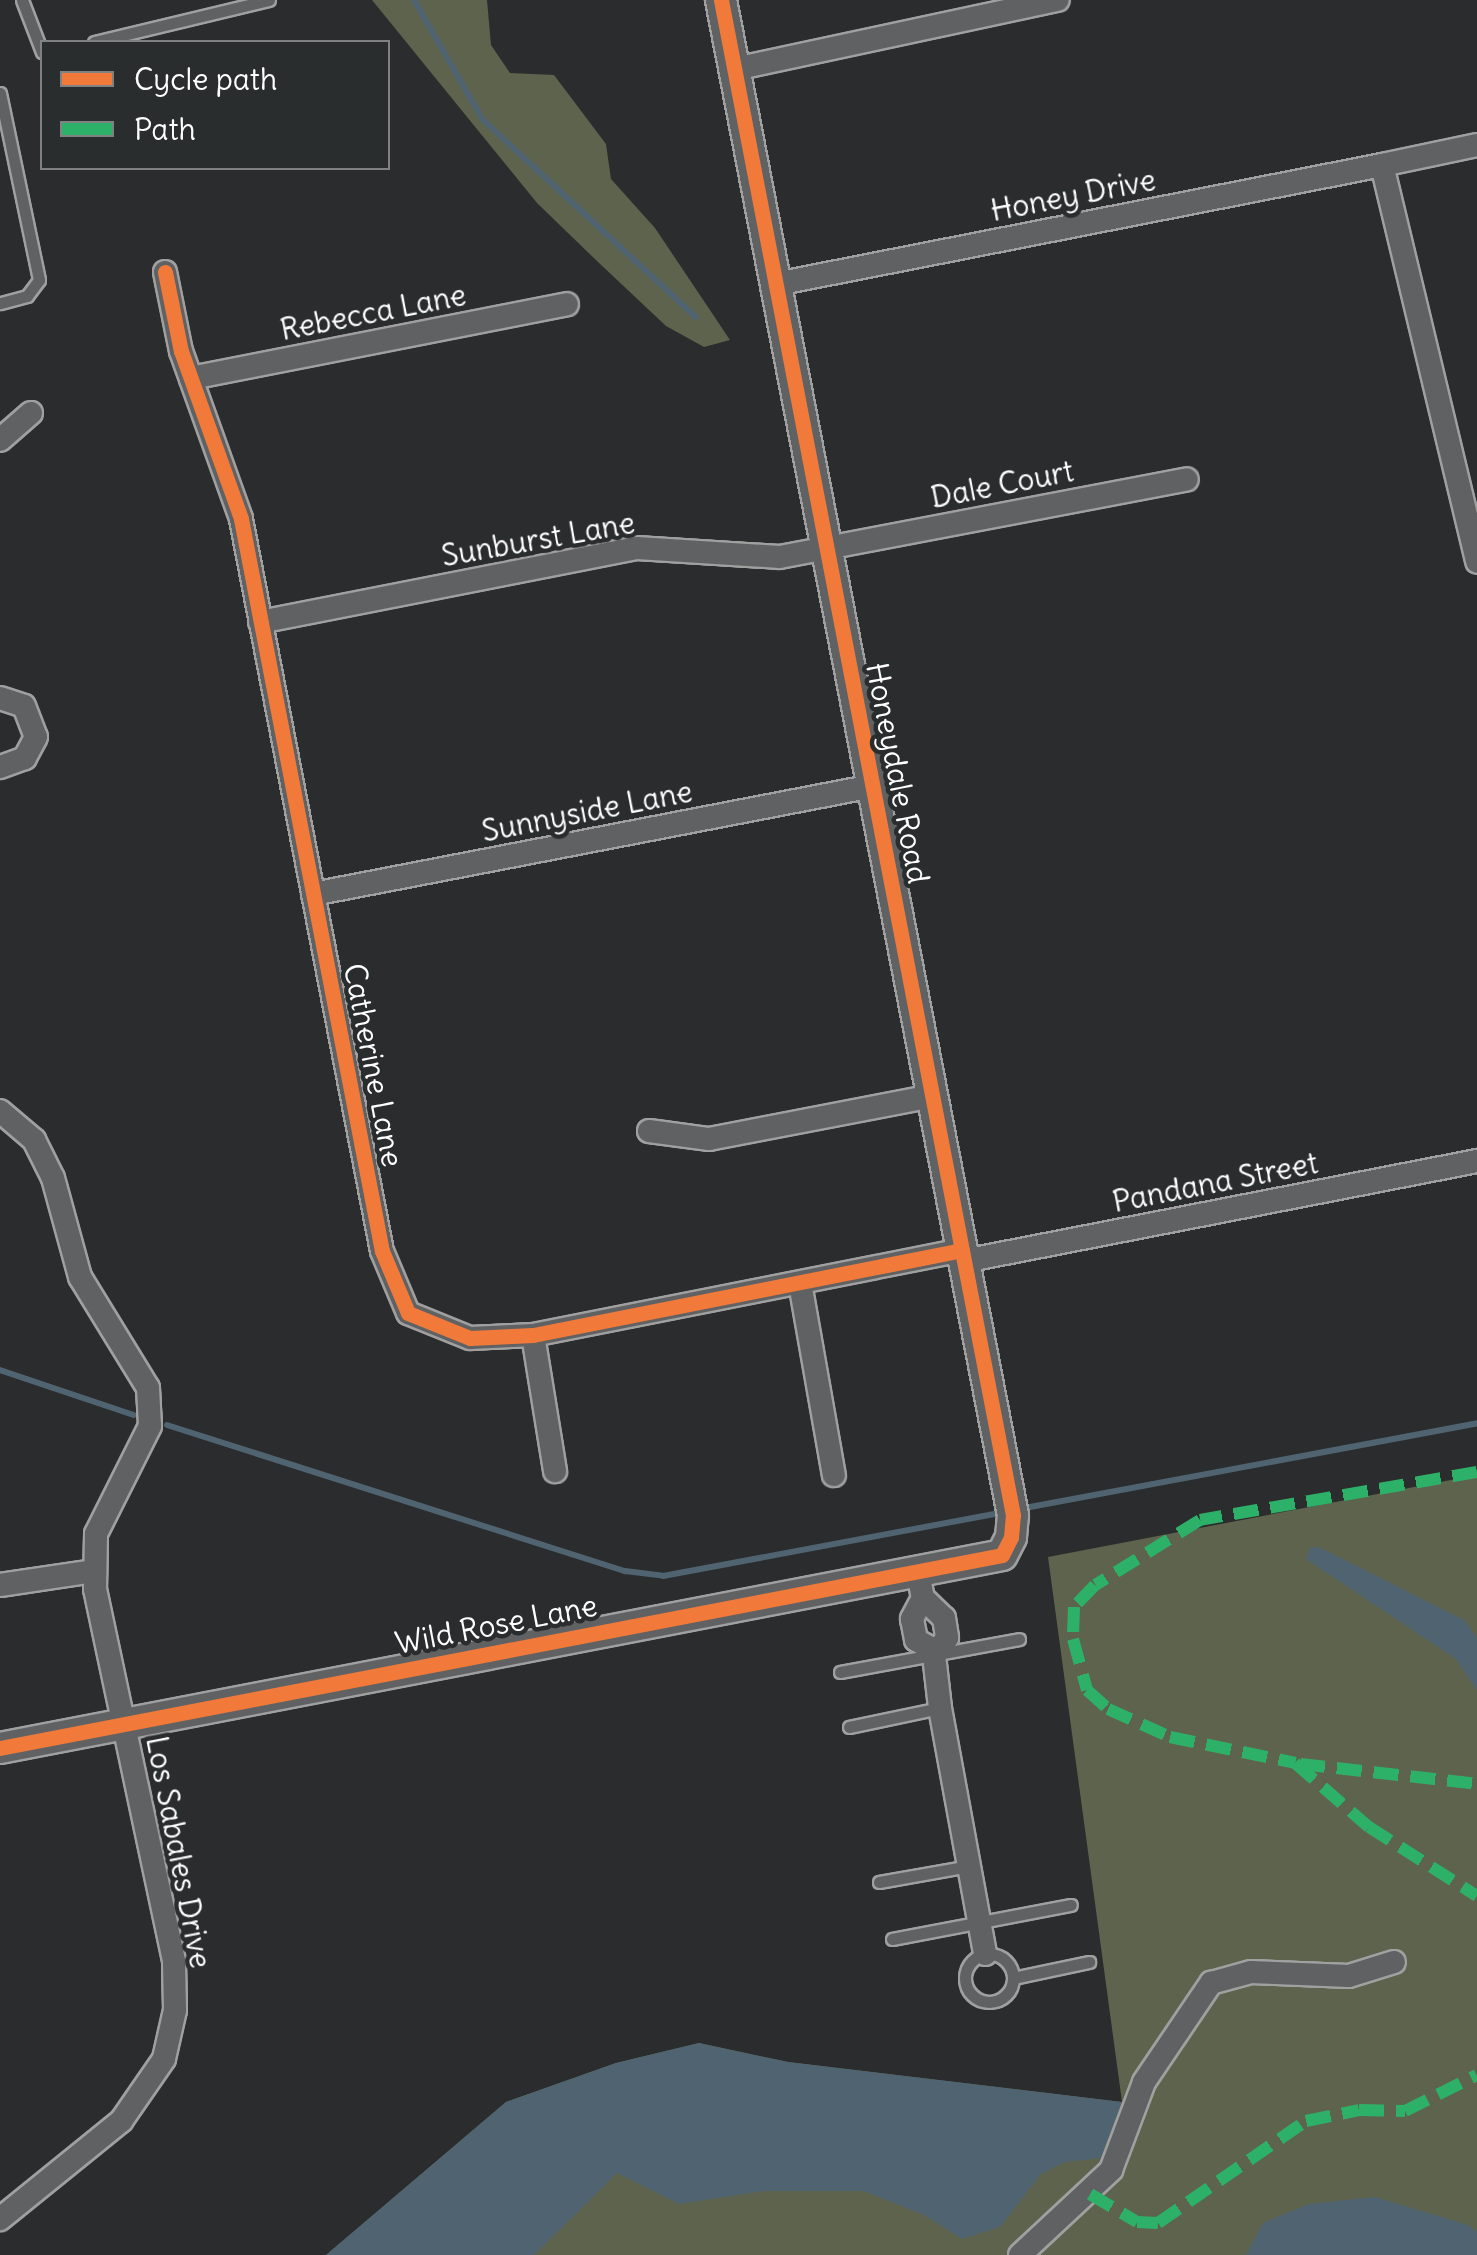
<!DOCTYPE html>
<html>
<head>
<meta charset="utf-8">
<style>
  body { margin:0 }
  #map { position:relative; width:1477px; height:2255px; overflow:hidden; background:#2b2c2d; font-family:Delius,sans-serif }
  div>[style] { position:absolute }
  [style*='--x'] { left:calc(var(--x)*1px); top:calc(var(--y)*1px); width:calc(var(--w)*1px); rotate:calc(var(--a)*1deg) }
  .green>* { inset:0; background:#5d634c }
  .water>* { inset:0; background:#4f6470 }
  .stream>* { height:6px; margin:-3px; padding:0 3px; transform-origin:3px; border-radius:3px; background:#4f6470 }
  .roads { filter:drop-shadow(2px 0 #a0a0a0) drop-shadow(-2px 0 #a0a0a0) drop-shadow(0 2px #a0a0a0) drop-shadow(0 -2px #a0a0a0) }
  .lane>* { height:11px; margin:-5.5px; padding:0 5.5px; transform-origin:5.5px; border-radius:5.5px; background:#606162 }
  .lane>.ring { margin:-5.5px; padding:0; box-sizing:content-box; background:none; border:11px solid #606162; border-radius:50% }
  .street>* { height:22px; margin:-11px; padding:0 11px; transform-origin:11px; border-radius:11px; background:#606162 }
  .secondary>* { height:30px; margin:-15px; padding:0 15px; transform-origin:15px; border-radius:15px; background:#606162 }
  .quiet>* { height:12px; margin-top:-6px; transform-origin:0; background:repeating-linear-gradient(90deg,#2db169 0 25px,transparent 0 37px) }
  .cycleway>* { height:15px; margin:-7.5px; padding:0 7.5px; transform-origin:7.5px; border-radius:7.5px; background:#f17a3a }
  span { translate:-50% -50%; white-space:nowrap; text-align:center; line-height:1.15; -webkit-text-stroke:9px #2a2d2e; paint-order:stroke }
  .street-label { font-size:30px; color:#fff }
  .legend { position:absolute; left:40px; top:40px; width:350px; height:130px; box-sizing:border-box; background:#2a2d2e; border:2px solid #7f8182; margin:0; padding:12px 18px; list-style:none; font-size:30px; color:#fff }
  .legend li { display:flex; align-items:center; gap:20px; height:50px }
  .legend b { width:50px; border:2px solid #7f8182 }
</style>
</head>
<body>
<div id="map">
  <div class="green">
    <i style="clip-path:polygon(372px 0,487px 0,491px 45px,510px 73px,554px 75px,606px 144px,611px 179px,655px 228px,730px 340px,704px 347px,666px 326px,598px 262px,537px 203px)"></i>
    <i style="clip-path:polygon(1477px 1475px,1477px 2255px,326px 2255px,506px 2102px,616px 2063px,699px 2043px,788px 2062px,1122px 2102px,1048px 1557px)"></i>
  </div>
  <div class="water">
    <i style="clip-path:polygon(1319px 1547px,1464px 1620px,1477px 1638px,1477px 1691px,1456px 1659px,1306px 1559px,1310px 1548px)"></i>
    <i style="clip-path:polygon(699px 2043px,788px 2062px,1122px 2102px,1101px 2158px,1065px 2162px,1041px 2174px,1000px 2227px,962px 2239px,924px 2215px,864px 2191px,764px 2191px,679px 2204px,617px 2173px,534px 2255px,326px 2255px,506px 2102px,616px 2063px)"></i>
    <i style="clip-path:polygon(1375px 2197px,1468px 2225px,1477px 2232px,1477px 2255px,1246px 2255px,1263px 2223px,1309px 2204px)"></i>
  </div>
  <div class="stream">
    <i style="--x:414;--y:0;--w:138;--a:60.1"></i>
    <i style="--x:483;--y:120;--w:290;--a:42.8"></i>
    <i style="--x:0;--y:1370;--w:141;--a:18.6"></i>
    <i style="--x:167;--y:1425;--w:481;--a:17.7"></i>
    <i style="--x:625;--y:1571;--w:38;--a:7"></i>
    <i style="--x:663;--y:1576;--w:337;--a:-10.6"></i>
    <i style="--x:1030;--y:1507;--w:455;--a:-10.6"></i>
  </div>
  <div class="roads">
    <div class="lane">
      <i style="--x:22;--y:0;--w:56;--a:69"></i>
      <i style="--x:94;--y:42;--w:180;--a:-13.5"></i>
      <i style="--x:0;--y:93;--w:191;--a:78.2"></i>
      <i style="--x:39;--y:280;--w:20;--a:127"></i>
      <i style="--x:27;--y:296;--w:28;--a:165"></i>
      <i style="--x:840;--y:1672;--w:182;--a:-10.4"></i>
      <i style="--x:849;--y:1727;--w:93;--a:-11.8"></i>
      <i style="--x:879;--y:1882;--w:91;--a:-10.1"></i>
      <i style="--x:892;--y:1939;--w:182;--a:-10.8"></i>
      <i class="ring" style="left:965px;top:1954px;width:37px;height:37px"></i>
      <i style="--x:1013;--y:1978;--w:78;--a:-11.9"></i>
    </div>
    <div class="street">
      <i style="--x:735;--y:69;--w:330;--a:-12.1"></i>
      <i style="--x:1477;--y:145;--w:97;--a:168.1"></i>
      <i style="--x:1382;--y:165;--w:408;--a:76.5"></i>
      <i style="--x:165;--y:272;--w:81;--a:78.6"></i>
      <i style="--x:181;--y:351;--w:178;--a:70.3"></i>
      <i style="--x:241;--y:519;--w:745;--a:79.1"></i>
      <i style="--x:382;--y:1251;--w:67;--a:67.2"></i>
      <i style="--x:408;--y:1313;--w:67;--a:22"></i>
      <i style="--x:470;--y:1338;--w:63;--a:-2.7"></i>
      <i style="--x:533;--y:1335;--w:437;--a:-11.2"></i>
      <i style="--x:776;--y:284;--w:618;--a:-11.11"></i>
      <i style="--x:191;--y:378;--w:383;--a:-11.1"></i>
      <i style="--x:0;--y:440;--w:41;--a:-41.1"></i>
      <i style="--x:260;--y:622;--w:384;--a:-11.1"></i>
      <i style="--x:637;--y:548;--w:143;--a:3.6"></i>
      <i style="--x:780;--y:557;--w:414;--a:-10.8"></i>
      <i style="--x:0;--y:698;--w:25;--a:18"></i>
      <i style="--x:24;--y:706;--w:33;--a:69"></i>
      <i style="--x:36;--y:737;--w:24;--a:118"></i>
      <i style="--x:25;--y:758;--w:27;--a:160"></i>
      <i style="--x:313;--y:894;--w:570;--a:-10.92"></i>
      <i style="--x:0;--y:1111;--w:45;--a:40.5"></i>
      <i style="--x:34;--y:1140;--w:42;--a:63.4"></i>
      <i style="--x:53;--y:1178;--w:103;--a:74.7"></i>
      <i style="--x:80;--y:1277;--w:130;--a:58.5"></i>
      <i style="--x:148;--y:1388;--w:38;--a:87"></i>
      <i style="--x:150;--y:1426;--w:121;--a:116.6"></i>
      <i style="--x:96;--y:1534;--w:55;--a:91"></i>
      <i style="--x:95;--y:1589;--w:381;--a:78"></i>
      <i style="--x:174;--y:1962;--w:48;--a:88.8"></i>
      <i style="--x:175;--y:2010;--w:50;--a:102.7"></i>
      <i style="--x:164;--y:2059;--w:75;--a:124.7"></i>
      <i style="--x:121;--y:2121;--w:156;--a:141"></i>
      <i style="--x:649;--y:1131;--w:61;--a:7.6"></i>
      <i style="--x:709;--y:1139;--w:227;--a:-10.9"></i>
      <i style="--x:964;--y:1261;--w:523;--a:-11.03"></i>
      <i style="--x:800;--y:1283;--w:195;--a:80"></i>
      <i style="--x:533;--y:1335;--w:138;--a:80.8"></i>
      <i style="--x:918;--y:1571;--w:27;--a:80"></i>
      <i style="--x:923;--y:1598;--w:29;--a:44"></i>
      <i style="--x:944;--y:1618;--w:20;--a:81"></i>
      <i style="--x:947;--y:1638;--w:21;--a:127"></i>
      <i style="--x:934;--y:1655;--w:53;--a:83.5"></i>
      <i style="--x:940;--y:1708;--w:250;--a:79.6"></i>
      <i style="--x:0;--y:1585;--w:96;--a:-8.4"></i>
      <i style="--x:923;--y:1598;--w:24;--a:118"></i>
      <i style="--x:912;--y:1619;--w:21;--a:79"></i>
      <i style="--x:916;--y:1640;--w:21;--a:29"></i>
      <i style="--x:1020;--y:2255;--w:125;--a:-43"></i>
      <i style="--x:1111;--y:2170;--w:94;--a:-69.4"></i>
      <i style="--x:1144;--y:2082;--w:120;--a:-55.9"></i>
      <i style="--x:1211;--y:1983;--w:41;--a:-15.4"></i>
      <i style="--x:1251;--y:1972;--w:98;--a:2.3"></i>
      <i style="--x:1349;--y:1976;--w:47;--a:-17.3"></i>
    </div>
    <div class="secondary">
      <i style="--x:0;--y:1748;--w:1020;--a:-10.9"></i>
      <i style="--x:1002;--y:1555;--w:20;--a:-63"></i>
      <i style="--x:1011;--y:1537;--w:22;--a:-85"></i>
      <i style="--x:1013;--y:1515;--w:1543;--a:-100.91"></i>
    </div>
  </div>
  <div class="quiet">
    <i style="--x:1477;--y:1472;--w:281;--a:170.2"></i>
    <i style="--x:1200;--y:1520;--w:123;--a:148.2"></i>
    <i style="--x:1095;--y:1585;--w:30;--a:134"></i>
    <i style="--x:1074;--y:1607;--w:32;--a:92"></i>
    <i style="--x:1073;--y:1639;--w:53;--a:74.6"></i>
    <i style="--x:1087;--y:1690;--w:28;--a:42"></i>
    <i style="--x:1108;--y:1709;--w:68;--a:24.3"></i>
    <i style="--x:1170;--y:1737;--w:128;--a:11.7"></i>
    <i style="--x:1295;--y:1763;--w:98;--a:40.9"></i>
    <i style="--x:1369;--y:1827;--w:128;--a:32.6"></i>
    <i style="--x:1300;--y:1764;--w:178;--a:6.4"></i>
    <i style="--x:1090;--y:2194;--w:55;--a:30.8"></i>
    <i style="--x:1137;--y:2222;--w:21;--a:3"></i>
    <i style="--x:1158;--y:2223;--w:180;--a:-34.6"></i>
    <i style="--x:1306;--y:2121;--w:54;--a:-11.7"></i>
    <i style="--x:1359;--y:2110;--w:46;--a:1.2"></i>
    <i style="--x:1405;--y:2111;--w:80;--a:-26.6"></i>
  </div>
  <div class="cycleway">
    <i style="--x:165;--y:272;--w:81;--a:78.6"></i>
    <i style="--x:181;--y:351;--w:178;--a:70.3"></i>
    <i style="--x:241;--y:519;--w:745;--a:79.1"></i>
    <i style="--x:382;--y:1251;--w:67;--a:67.2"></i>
    <i style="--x:408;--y:1313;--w:67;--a:22"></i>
    <i style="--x:470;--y:1338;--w:63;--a:-2.7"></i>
    <i style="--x:533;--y:1335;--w:437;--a:-11.2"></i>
    <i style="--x:0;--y:1748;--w:1020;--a:-10.9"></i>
    <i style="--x:1002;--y:1555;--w:20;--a:-63"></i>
    <i style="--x:1011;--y:1537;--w:22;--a:-85"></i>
    <i style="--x:1013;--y:1515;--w:1543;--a:-100.91"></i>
  </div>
  <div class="street-label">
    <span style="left:1073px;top:195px;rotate:-11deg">Honey Drive</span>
    <span style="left:373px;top:312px;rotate:-11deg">Rebecca Lane</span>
    <span style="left:1002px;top:484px;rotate:-11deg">Dale Court</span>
    <span style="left:538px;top:539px;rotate:-10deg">Sunburst Lane</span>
    <span style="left:898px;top:773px;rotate:79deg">Honeydale Road</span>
    <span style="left:587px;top:811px;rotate:-11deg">Sunnyside Lane</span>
    <span style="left:374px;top:1065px;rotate:79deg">Catherine Lane</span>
    <span style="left:1215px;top:1182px;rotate:-11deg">Pandana Street</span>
    <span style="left:496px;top:1624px;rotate:-11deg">Wild Rose Lane</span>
    <span style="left:179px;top:1852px;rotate:79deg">Los Sabales Drive</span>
  </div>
  <ul class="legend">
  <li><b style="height:12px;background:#f17a3a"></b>Cycle path</li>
  <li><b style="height:12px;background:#2db169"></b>Path</li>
  </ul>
</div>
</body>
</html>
